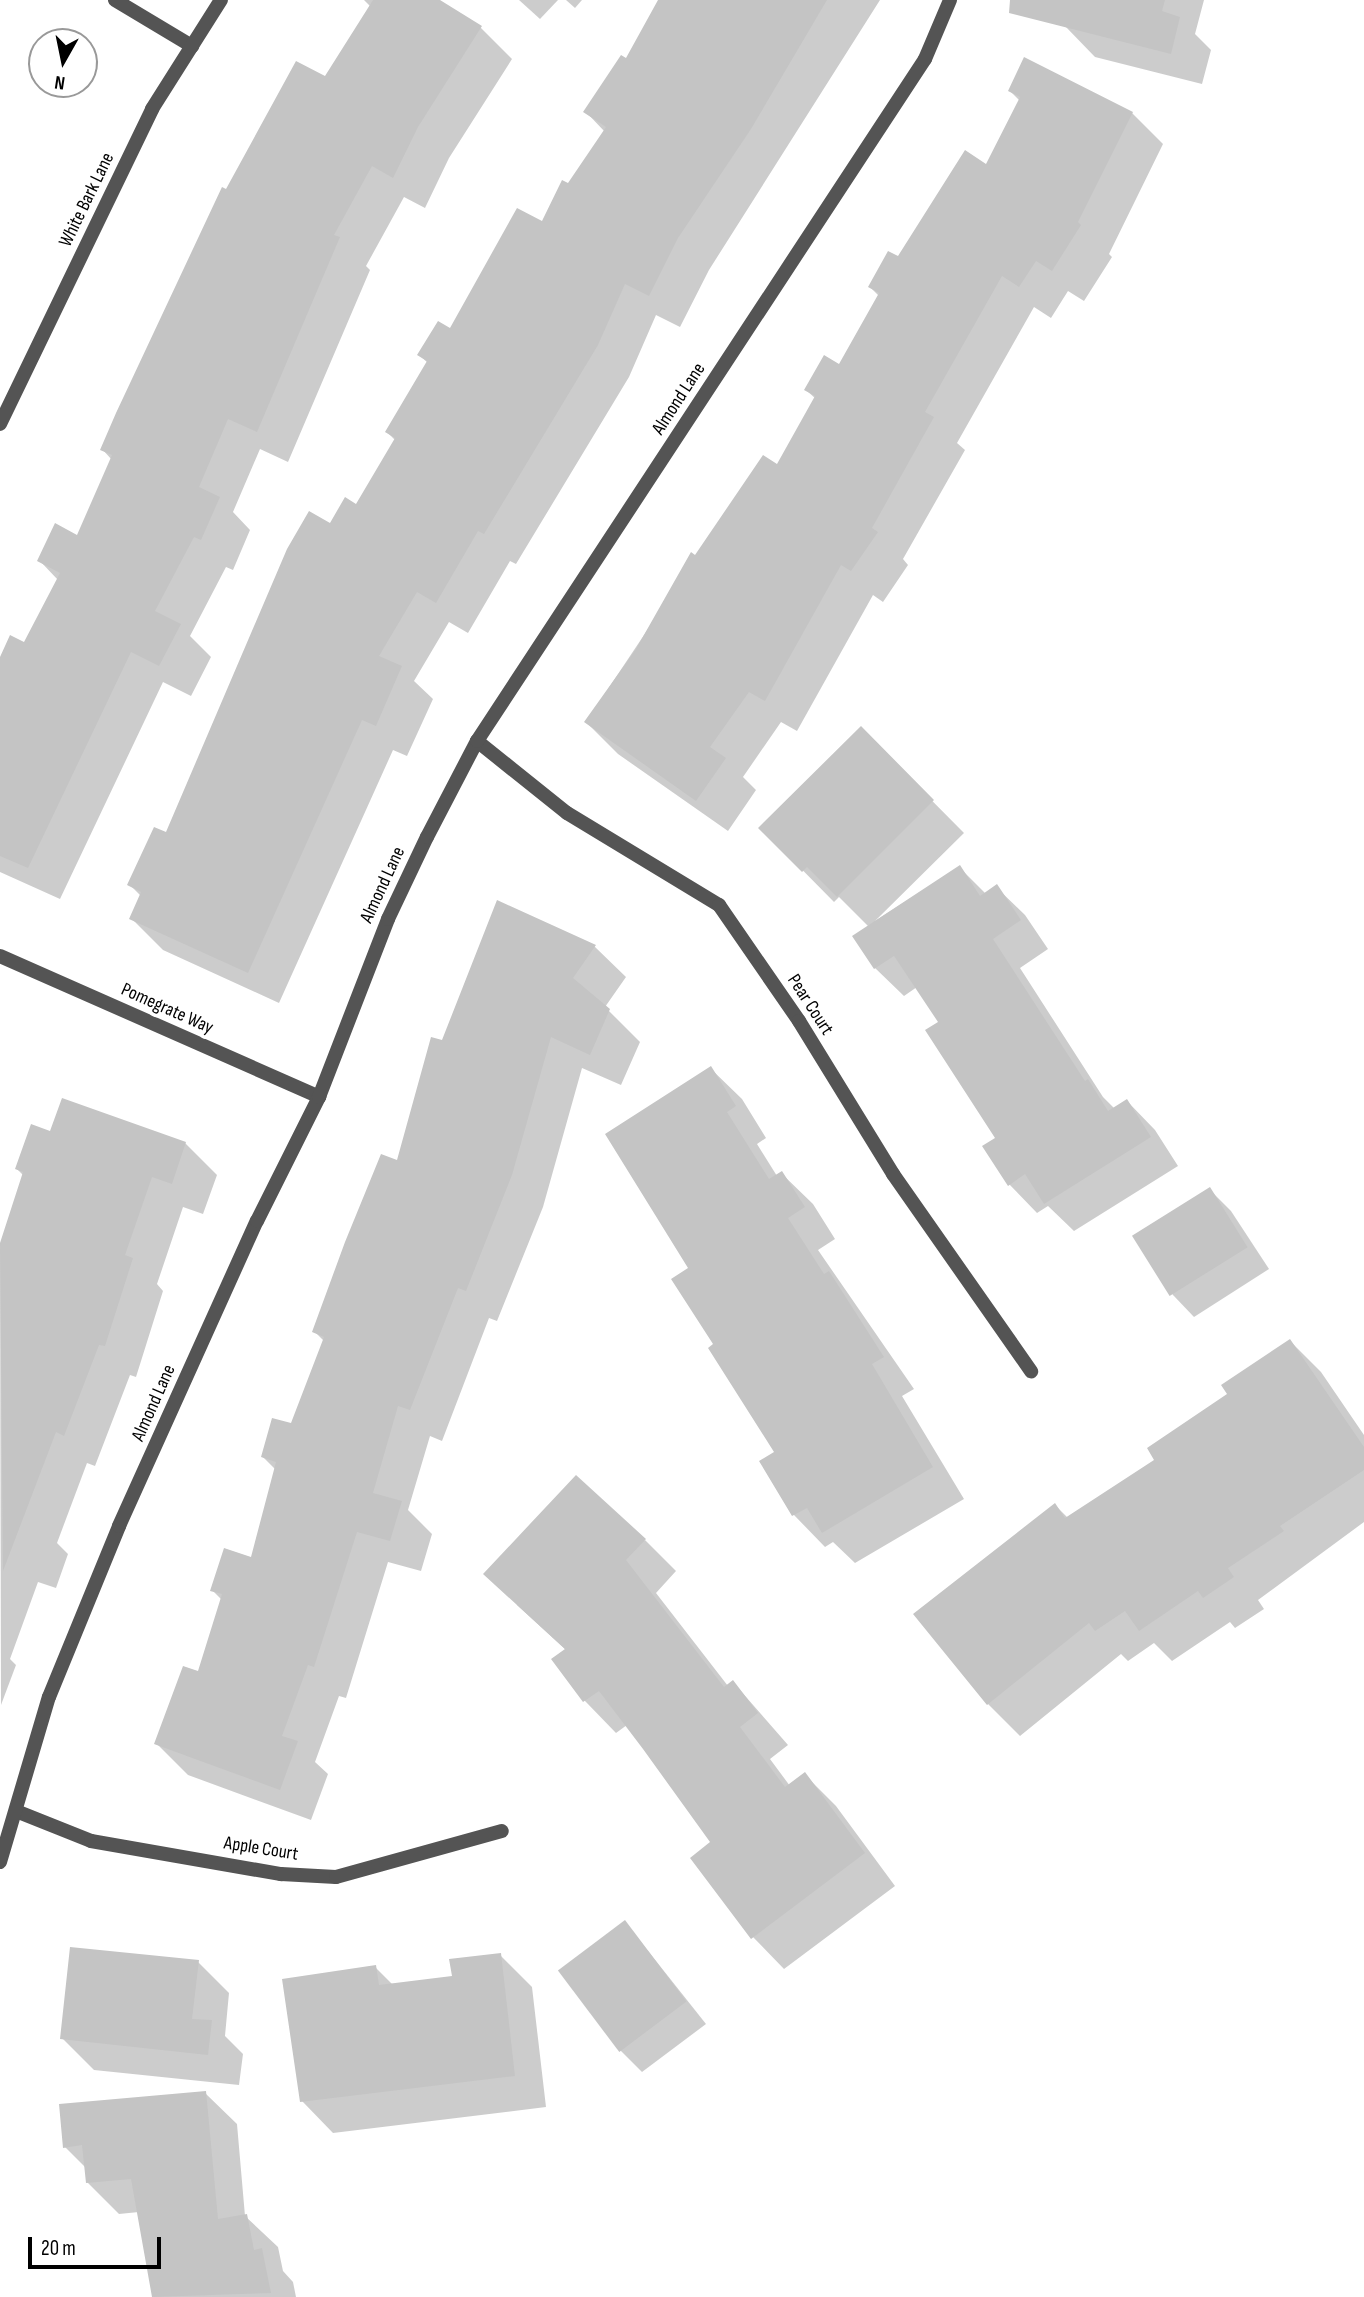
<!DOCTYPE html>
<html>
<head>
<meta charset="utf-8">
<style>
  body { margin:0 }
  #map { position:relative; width:1364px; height:2297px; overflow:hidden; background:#fff; font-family:"Sofia Sans Condensed",sans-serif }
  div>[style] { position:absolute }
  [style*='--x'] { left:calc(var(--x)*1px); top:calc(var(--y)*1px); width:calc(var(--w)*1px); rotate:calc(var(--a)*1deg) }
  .shadow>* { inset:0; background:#0003 }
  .building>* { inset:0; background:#c4c4c4; transform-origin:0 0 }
  .street>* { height:14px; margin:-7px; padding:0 7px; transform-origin:7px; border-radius:7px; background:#545454 }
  span { translate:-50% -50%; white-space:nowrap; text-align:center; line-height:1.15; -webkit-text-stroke:7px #fff; paint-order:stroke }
  .street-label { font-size:19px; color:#000 }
  .north { position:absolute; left:28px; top:28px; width:70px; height:70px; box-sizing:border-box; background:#fff; border:2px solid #999; border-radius:50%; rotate:189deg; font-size:19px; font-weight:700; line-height:28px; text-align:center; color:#000 }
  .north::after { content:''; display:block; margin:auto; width:24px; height:32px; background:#000; clip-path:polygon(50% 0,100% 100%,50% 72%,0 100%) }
  .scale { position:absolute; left:28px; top:2237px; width:133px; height:32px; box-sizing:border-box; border:4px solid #000; border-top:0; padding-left:9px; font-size:21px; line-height:24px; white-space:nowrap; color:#000; -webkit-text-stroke:5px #fff; paint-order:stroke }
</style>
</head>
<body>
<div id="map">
  <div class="shadow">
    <i style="clip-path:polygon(364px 0,437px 0,481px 28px,512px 59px,449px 158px,425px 208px,404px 197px,366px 266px,370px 270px,288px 462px,260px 449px,233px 512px,250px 530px,233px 570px,226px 567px,190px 636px,211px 657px,191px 696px,163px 682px,60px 899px,0 872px,0 661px,25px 644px,58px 580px,39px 560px,78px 537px,112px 460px,102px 449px,227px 191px,325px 78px,371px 7px)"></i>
    <i style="clip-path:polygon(519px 0,558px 0,540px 19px)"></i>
    <i style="clip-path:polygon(566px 0,582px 0,575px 8px)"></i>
    <i style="clip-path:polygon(660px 0,880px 0,709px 270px,680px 327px,656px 315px,629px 377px,516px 564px,510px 561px,468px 633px,449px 622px,414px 681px,433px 699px,407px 756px,393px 750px,279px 1003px,163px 950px,131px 918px,141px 896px,129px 884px,167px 835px,289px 550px,357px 506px,396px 441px,387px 432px,428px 363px,419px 355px,450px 331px,543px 223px,569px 186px,605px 132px,586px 112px,626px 61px)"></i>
    <i style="clip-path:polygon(1070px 0,1204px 0,1195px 34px,1211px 50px,1202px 84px,1095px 57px,1064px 25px)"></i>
    <i style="clip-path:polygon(1010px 91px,1132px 113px,1163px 144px,1109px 254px,1112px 257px,1084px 301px,1068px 291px,1051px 318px,1034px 307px,957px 443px,965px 450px,903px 559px,908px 565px,883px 602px,873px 595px,797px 731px,781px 722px,743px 777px,756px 790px,728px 831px,618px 754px,586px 722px,696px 557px,777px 467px,816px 399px,806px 390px,840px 366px,879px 296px,870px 287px,987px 166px,1020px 101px)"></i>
    <i style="clip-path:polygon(861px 729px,964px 833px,875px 921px,959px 867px,986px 894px,996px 887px,1025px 915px,1048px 949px,1020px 968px,1103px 1097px,1115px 1109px,1127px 1101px,1155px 1130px,1178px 1166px,1074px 1231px,1048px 1206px,1037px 1213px,1009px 1184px,998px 1138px,941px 1022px,917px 987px,904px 996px,875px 968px,869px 927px,839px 897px,834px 902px,761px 828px)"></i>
    <i style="clip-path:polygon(594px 946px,626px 977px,605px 1007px,640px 1042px,621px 1085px,582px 1068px,543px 1207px,497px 1321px,489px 1318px,442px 1441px,430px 1436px,408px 1510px,432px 1534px,421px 1571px,388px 1562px,346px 1698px,339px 1696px,315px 1762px,328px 1774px,311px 1820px,188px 1775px,157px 1744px,199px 1673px,222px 1600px,212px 1590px,252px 1559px,276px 1470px,263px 1457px,292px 1425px,324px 1341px,314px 1331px,398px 1163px,443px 1042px)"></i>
    <i style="clip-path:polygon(710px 1068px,742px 1099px,766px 1138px,757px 1144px,777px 1176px,781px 1173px,813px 1204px,835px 1239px,818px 1250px,914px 1389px,902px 1396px,964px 1499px,855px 1563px,833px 1542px,825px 1547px,794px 1515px,762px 1461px,777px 1452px,716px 1345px,691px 1269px)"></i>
    <i style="clip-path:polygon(51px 1134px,185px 1143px,217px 1175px,203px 1214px,183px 1207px,157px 1284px,163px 1291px,136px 1377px,130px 1375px,95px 1466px,87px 1463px,57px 1543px,68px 1554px,56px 1588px,38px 1582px,10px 1659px,16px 1665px,1px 1705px,0 1249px,24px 1176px,17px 1169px)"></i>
    <i style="clip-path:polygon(1209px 1189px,1231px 1211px,1269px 1269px,1194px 1317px,1173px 1295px,1135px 1237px)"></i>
    <i style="clip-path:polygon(1290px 1341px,1321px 1372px,1364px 1435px,1364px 1522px,1258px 1600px,1264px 1609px,1235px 1628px,1230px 1622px,1172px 1661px,1154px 1643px,1128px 1661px,1121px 1654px,1020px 1736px,988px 1704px,916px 1614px,1055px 1505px,1068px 1518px,1157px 1460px)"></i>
    <i style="clip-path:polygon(645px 1540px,676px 1571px,656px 1593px,728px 1686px,733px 1682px,788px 1745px,770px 1759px,790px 1786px,805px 1775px,836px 1806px,895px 1886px,784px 1969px,753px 1937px,713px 1843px,627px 1725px,616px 1733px,585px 1701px,553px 1660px,566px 1650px,517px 1605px)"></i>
    <i style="clip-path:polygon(625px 1922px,706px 2024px,642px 2072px,621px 2051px)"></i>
    <i style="clip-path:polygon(500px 1955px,532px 1987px,546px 2107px,333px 2133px,302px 2101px,375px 1967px,393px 1985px,454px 1977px)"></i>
    <i style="clip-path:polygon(198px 1962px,229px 1993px,225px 2036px,243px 2054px,239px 2085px,94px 2070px,62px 2038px)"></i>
    <i style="clip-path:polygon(205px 2093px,237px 2124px,245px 2216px,278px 2247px,283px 2271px,293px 2282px,296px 2297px,154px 2297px,139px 2212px,119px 2214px,87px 2182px,86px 2168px,65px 2147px)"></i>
  </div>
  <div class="building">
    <i style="clip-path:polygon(373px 0,440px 0,482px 26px,418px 127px,393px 178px,372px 166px,334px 235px,340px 237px,257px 432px,228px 419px,199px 487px,220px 497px,201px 540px,194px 537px,155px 611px,181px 624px,159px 666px,131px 652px,28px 868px,0 856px,0 657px,10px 635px,24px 642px,60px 573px,37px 561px,55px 523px,77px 535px,112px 455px,100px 450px,116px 413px,222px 187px,226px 189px,296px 61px,325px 76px)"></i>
    <i style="clip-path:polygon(658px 0,827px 0,751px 129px,678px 238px,649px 296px,625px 284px,598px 345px,484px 534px,478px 531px,436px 603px,417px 592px,379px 656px,402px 666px,376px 726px,362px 720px,248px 973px,129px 919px,141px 892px,127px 885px,154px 827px,166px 832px,287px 549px,309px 511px,330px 523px,345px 497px,356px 504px,395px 438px,385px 432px,427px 361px,417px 355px,438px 321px,450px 328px,517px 208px,542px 221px,562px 180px,568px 183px,606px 127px,583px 112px,621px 55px,626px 58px)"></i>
    <i style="clip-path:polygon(1010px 0,1165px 0,1162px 11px,1180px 17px,1171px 54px,1009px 13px)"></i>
    <i style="clip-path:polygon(1024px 57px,1133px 112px,1078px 222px,1081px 225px,1052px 271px,1036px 261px,1019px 287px,1002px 276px,925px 412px,934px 417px,872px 528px,878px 532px,851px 571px,841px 565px,765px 701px,749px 692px,710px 747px,726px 758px,696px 801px,584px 722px,636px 649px,691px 552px,695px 555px,763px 455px,777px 464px,815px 396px,804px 390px,824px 355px,839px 364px,879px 293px,868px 287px,888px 251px,898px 256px,965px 150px,986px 164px,1020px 97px,1008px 91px)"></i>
    <i style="clip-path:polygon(861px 726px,934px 800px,837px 897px,807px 867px,802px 872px,758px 828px)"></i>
    <i style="clip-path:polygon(960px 865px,980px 896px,997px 884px,1021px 920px,993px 939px,1085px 1081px,1088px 1079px,1108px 1111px,1127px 1099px,1151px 1137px,1044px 1204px,1025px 1174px,1008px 1186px,982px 1146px,995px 1138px,925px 1030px,938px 1022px,894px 956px,874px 969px,852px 936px)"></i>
    <i style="clip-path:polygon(497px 900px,596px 945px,573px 978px,610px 1009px,590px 1055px,551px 1037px,512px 1175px,466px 1291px,458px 1288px,410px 1410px,398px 1406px,373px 1493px,402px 1501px,390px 1541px,357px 1532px,314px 1667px,308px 1665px,282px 1736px,298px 1741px,280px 1790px,154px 1744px,183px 1666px,198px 1671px,222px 1594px,210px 1591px,224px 1548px,251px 1557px,276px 1462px,261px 1457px,272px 1418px,291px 1423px,324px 1337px,312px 1332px,345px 1242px,381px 1154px,397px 1160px,431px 1037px,442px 1040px)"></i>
    <i style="clip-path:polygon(711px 1066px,736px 1106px,727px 1112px,769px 1179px,782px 1171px,805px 1207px,788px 1218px,824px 1274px,829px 1271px,884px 1357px,872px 1364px,933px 1467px,822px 1533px,807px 1508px,792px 1516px,759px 1461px,774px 1452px,708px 1348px,713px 1344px,671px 1279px,688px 1268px,605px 1134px)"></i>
    <i style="clip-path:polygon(62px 1098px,186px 1142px,172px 1184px,152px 1177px,125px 1255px,133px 1258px,105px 1346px,99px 1345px,64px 1436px,56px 1432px,3px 1571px,0 1243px,23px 1172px,15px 1169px,31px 1124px,50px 1131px)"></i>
    <i style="left:1210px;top:1187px;width:71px;height:92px;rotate:58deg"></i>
    <i style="clip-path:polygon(1290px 1339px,1364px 1447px,1364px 1470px,1280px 1526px,1284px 1531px,1228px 1568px,1234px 1577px,1203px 1598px,1198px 1591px,1139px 1631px,1125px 1611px,1095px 1631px,1089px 1623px,987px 1705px,913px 1614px,1055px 1503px,1065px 1518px,1154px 1460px,1147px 1448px,1227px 1394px,1221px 1385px)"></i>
    <i style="clip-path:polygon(576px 1475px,646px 1539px,626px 1560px,724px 1687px,733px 1680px,758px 1713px,740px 1727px,785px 1787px,805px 1772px,865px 1853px,751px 1939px,690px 1858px,710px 1842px,643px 1749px,599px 1691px,583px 1702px,551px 1659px,565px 1649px,483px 1574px)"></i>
    <i style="left:625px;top:1920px;width:102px;height:84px;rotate:53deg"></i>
    <i style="clip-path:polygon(70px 1947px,199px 1960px,192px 2019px,212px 2020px,208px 2055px,60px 2039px)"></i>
    <i style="clip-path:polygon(501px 1953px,515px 2076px,300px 2102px,282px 1979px,376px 1965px,379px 1985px,452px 1976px,449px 1959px)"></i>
    <i style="clip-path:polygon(206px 2091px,218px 2219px,247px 2214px,254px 2250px,262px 2248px,271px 2293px,152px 2297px,131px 2179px,86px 2183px,82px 2145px,63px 2148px,59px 2104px)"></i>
  </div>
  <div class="street">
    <i style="--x:115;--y:0;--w:90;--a:30.9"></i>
    <i style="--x:0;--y:424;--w:350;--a:-64.2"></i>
    <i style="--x:152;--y:109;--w:129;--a:-57.7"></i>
    <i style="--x:477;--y:741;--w:115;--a:38.7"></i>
    <i style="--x:567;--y:813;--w:178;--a:31.2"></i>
    <i style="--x:719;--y:905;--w:141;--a:55.4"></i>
    <i style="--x:799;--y:1021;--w:180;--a:58.4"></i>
    <i style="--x:893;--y:1174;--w:241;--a:55"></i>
    <i style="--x:0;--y:956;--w:349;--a:23.8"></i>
    <i style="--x:16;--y:1811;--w:81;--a:21.8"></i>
    <i style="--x:91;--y:1841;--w:193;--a:9.9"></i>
    <i style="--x:281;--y:1874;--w:55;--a:3.1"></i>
    <i style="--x:336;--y:1877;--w:172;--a:-15.5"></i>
    <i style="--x:0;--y:1862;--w:172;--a:-73.5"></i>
    <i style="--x:49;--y:1697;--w:185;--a:-67.7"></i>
    <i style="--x:119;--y:1526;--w:335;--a:-65.7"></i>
    <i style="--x:257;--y:1221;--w:139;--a:-63.4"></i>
    <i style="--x:319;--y:1097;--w:191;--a:-68.8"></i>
    <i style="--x:388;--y:919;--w:91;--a:-64.6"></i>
    <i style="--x:427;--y:837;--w:108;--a:-62.5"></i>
    <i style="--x:477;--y:741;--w:816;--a:-56.7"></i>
    <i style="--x:925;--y:59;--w:64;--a:-67"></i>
  </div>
  <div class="street-label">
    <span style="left:87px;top:200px;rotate:-64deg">White Bark Lane</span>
    <span style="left:679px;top:399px;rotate:-57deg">Almond Lane</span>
    <span style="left:383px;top:885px;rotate:-65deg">Almond Lane</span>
    <span style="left:810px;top:1005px;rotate:57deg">Pear Court</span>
    <span style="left:167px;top:1009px;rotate:24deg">Pomegrate Way</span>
    <span style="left:154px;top:1403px;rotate:-66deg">Almond Lane</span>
    <span style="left:261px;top:1849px;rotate:9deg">Apple Court</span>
  </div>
  <div class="north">N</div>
  <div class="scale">20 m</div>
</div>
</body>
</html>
